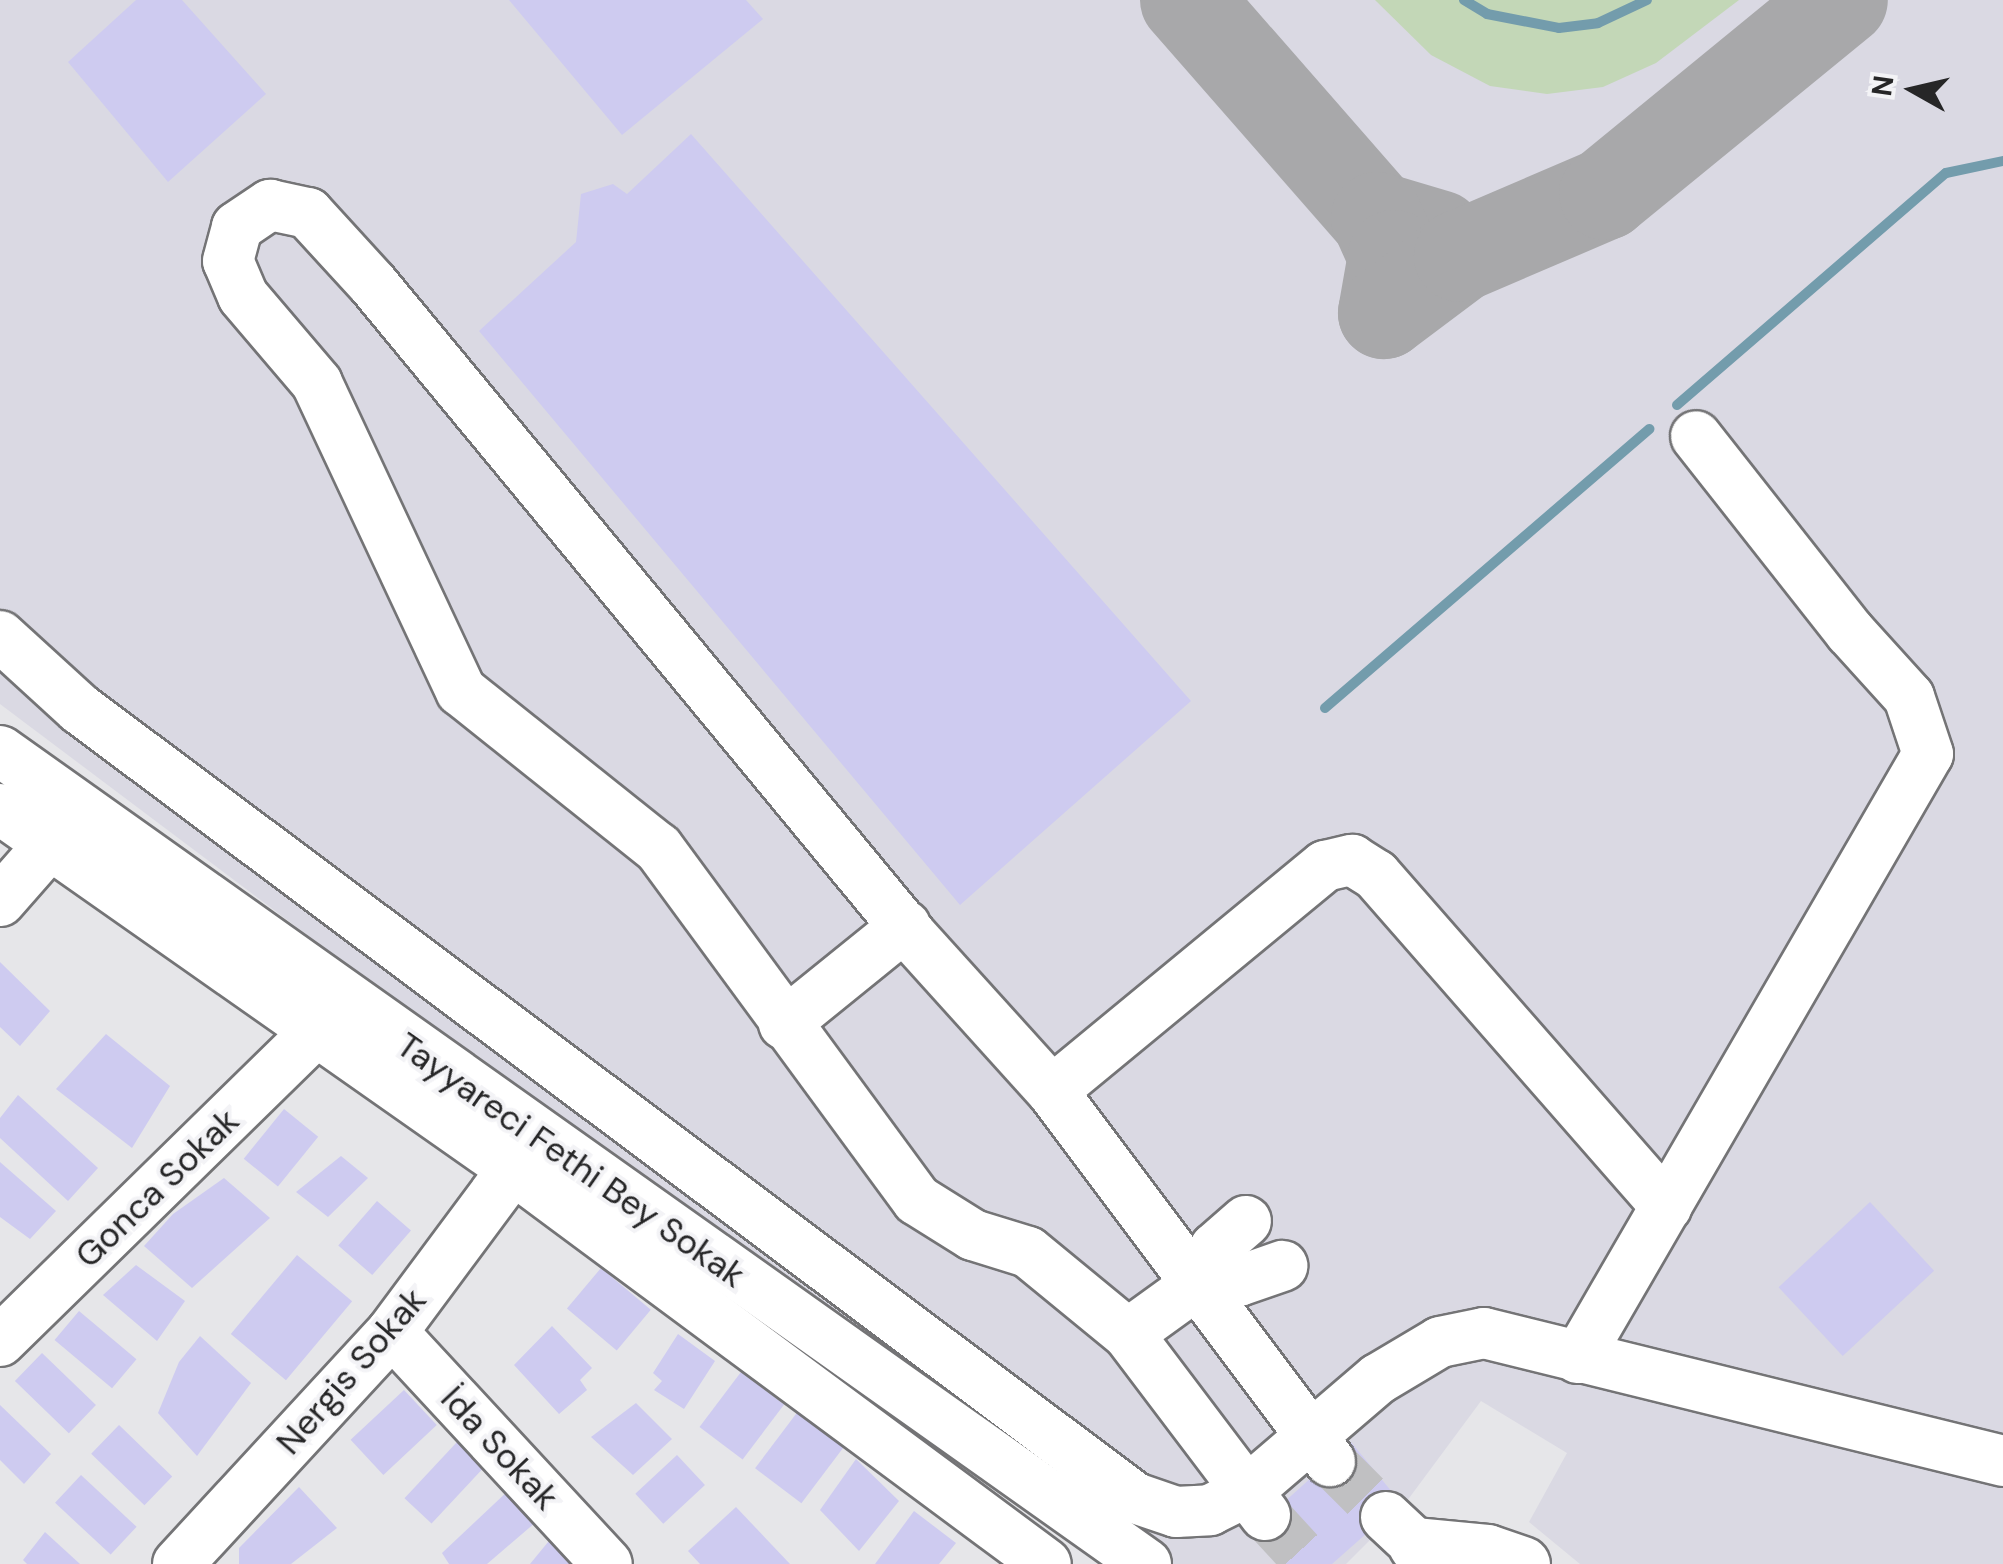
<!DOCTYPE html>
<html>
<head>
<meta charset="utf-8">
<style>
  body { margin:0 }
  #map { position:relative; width:2003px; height:1564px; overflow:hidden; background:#e6e6e9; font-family:"DM Sans",sans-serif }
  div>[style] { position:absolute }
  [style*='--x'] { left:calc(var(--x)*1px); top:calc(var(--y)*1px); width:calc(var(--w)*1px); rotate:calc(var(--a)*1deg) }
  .built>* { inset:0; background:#dad9e3 }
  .green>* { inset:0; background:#c3d7b7 }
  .stream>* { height:10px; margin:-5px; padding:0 5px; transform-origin:5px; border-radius:5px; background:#739cac }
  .taxiway>* { height:92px; margin:-46px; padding:0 46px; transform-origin:46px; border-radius:46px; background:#a8a8aa }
  .building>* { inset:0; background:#cecbf0; transform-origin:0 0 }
  .minor-tunnel>* { height:50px; margin-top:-25px; transform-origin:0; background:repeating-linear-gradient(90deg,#c0c0c2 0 50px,transparent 0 75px) }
  .roads { filter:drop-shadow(2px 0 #747476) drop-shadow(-2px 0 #747476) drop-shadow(0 2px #747476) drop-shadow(0 -2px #747476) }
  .minor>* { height:50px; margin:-25px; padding:0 25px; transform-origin:25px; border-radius:25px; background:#fff }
  .major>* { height:55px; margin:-27.5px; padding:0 27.5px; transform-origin:27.5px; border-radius:27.5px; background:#fff }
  span { translate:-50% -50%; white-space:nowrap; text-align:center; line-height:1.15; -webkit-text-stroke:8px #f3f3f6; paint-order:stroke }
  .street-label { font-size:35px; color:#262627 }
  .north { position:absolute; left:1863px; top:40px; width:100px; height:100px; -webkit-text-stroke:8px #f3f3f6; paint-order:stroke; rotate:278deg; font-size:28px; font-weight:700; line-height:40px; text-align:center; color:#262627 }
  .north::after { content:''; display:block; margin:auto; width:35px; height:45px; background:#262627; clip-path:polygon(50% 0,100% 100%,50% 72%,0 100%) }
</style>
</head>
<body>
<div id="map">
  <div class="built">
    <i style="clip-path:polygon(0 0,2003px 0,2003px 1564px,1580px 1564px,1529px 1522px,1567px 1453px,1481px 1401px,1401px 1509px,1346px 1564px,1173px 1564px,649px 1192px,0 704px)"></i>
  </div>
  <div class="green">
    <i style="clip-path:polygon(1375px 0,1739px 0,1656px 63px,1603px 87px,1547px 94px,1490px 86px,1431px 55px)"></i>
  </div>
  <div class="stream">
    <i style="--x:1464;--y:0;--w:27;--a:31"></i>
    <i style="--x:1487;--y:14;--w:73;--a:11"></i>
    <i style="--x:1559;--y:28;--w:39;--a:-7"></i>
    <i style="--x:1598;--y:23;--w:54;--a:-25.1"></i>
    <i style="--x:1677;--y:405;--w:355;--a:-40.8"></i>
    <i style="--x:1946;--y:173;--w:58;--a:-11.9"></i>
    <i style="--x:1325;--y:708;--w:428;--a:-40.7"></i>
  </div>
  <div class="taxiway">
    <i style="--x:1186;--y:0;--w:290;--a:48.8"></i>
    <i style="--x:1377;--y:218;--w:64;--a:16.4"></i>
    <i style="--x:1377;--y:218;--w:42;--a:65.9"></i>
    <i style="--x:1394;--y:256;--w:58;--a:100"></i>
    <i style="--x:1384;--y:313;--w:95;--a:-36.9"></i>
    <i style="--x:1460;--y:256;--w:158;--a:-23.2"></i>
    <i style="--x:1605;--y:194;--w:306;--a:-39.3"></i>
  </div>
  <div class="building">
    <i style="clip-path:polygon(136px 0,182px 0,266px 94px,168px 182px,68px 62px)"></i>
    <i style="clip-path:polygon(509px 0,746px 0,763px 19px,622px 135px)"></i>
    <i style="clip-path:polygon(691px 134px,1191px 701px,960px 905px,479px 331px,576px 242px,581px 194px,613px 184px,627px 194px)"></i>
    <i style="clip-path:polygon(0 962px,50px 1011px,20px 1046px,0 1027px)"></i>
    <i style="clip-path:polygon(106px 1034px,170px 1086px,132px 1148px,56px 1089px)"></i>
    <i style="clip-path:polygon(18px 1095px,98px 1168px,68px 1201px,0 1138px,0 1118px)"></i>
    <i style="left:284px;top:1109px;width:44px;height:64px;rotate:39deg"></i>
    <i style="clip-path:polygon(341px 1156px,368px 1178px,328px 1217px,296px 1192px)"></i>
    <i style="clip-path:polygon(0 1162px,56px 1211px,30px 1239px,0 1217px)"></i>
    <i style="clip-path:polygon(224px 1178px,270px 1218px,192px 1288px,144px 1246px,173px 1214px)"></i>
    <i style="left:377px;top:1201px;width:45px;height:59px;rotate:41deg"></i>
    <i style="left:1870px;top:1202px;width:94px;height:125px;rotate:47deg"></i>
    <i style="left:297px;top:1255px;width:72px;height:103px;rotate:40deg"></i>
    <i style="clip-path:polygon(136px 1265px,185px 1301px,157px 1341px,103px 1295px)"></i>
    <i style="left:601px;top:1268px;width:65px;height:53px;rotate:40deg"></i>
    <i style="left:79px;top:1311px;width:75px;height:38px;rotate:40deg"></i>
    <i style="clip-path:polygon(552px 1326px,592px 1368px,580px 1380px,587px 1390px,559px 1414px,514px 1365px)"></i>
    <i style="clip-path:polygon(678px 1334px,715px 1361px,684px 1409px,654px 1390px,662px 1381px,653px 1373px)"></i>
    <i style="clip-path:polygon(200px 1336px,251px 1383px,197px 1456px,158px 1413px,179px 1362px)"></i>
    <i style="left:42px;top:1353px;width:75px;height:39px;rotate:44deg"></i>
    <i style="left:741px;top:1372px;width:54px;height:69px;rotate:37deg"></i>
    <i style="left:404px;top:1390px;width:48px;height:73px;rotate:47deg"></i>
    <i style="clip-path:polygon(636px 1403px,672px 1439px,633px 1475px,591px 1437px)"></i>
    <i style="clip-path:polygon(0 1405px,51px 1454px,24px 1484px,0 1460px)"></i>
    <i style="left:802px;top:1406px;width:58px;height:78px;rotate:37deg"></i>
    <i style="left:119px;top:1425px;width:74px;height:40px;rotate:44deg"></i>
    <i style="left:457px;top:1442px;width:37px;height:77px;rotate:43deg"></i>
    <i style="clip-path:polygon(1351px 1442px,1401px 1503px,1332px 1564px,1282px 1564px,1253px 1530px)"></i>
    <i style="left:677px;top:1455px;width:41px;height:57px;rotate:47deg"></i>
    <i style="clip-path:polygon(856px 1459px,899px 1501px,859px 1551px,820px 1510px)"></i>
    <i style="left:81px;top:1475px;width:76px;height:38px;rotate:43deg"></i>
    <i style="clip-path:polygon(299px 1487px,337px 1528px,291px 1564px,239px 1564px,239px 1548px)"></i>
    <i style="clip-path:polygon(510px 1489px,536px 1522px,487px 1564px,449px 1564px,442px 1553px)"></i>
    <i style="clip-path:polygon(736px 1507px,790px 1564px,700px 1564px,688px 1551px)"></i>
    <i style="clip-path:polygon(914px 1511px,956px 1543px,939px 1564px,875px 1564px)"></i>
    <i style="clip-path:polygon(45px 1532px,80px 1564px,27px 1564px,23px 1560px)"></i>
    <i style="clip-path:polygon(553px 1536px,577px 1564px,530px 1564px)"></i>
  </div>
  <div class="minor-tunnel">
    <i style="--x:1330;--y:1461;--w:79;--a:45"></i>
    <i style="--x:1265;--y:1515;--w:67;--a:47.4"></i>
  </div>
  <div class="roads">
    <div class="minor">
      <i style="--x:0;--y:636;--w:108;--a:42.4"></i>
      <i style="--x:80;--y:709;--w:1317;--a:36.79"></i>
      <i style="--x:1135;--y:1498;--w:43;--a:18.9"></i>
      <i style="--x:1176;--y:1512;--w:34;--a:-3"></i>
      <i style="--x:1210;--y:1510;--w:40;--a:-26.6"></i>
      <i style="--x:1246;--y:1492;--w:174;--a:-40.6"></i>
      <i style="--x:1378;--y:1379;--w:72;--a:-30.8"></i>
      <i style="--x:1440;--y:1342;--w:45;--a:-11.6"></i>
      <i style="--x:1484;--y:1333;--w:535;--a:13.85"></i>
      <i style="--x:0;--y:751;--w:1405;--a:35.35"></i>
      <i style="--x:0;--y:809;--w:627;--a:35.06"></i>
      <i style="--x:513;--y:1169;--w:663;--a:36.54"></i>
      <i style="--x:0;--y:901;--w:111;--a:-48.7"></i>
      <i style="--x:784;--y:1024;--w:156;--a:-39"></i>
      <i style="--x:1052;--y:1091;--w:354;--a:-39.5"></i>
      <i style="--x:1325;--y:866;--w:28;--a:-13"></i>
      <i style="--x:1352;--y:860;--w:28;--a:32"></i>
      <i style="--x:1376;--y:875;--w:441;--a:48.8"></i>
      <i style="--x:1204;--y:1279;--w:35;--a:3"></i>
      <i style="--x:1239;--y:1281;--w:46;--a:-19.2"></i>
      <i style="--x:392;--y:1332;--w:316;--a:47.2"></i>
      <i style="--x:1128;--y:1334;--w:94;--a:-35.9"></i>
      <i style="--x:1204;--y:1279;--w:33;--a:-70"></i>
      <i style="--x:1215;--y:1248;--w:41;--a:-41.1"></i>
      <i style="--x:0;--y:1341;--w:439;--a:-44.4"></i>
      <i style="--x:1578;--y:1358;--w:698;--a:-59.91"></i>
      <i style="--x:1928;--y:754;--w:60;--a:-108.4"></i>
      <i style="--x:1909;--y:697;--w:88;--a:-132.2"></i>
      <i style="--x:1850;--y:632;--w:249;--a:-128.2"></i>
      <i style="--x:1265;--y:1515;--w:227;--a:-127.1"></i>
      <i style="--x:1128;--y:1334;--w:129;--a:-140.6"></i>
      <i style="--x:1028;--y:1252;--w:58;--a:-162.8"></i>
      <i style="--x:973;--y:1235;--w:66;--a:-148"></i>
      <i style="--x:917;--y:1200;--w:437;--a:-126.3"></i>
      <i style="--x:658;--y:848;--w:252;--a:-141.4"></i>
      <i style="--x:461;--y:691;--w:340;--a:-115.1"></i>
      <i style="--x:317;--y:383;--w:114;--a:-130.4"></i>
      <i style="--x:243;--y:296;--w:38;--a:-113"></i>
      <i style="--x:228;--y:261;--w:35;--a:-75"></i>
      <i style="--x:237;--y:227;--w:40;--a:-34"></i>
      <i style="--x:270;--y:205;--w:39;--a:12"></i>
      <i style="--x:308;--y:213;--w:96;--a:47.5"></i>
      <i style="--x:373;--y:284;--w:845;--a:50.43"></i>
      <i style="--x:911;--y:935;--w:210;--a:47.9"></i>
      <i style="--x:1052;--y:1091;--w:463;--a:53.1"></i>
      <i style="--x:1386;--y:1517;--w:41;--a:43"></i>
      <i style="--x:178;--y:1564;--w:316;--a:-47.3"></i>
      <i style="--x:392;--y:1332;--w:203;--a:-53.4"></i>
    </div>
    <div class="major">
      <i style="--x:1416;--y:1545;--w:71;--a:5.6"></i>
      <i style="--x:1487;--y:1552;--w:37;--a:19"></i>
    </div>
  </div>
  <div class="street-label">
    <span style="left:571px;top:1160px;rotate:35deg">Tayyareci Fethi Bey Sokak</span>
    <span style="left:157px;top:1188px;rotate:-44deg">Gonca Sokak</span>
    <span style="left:351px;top:1371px;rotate:-49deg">Nergis Sokak</span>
    <span style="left:500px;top:1448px;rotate:47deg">İda Sokak</span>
  </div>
  <div class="north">N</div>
</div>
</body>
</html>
